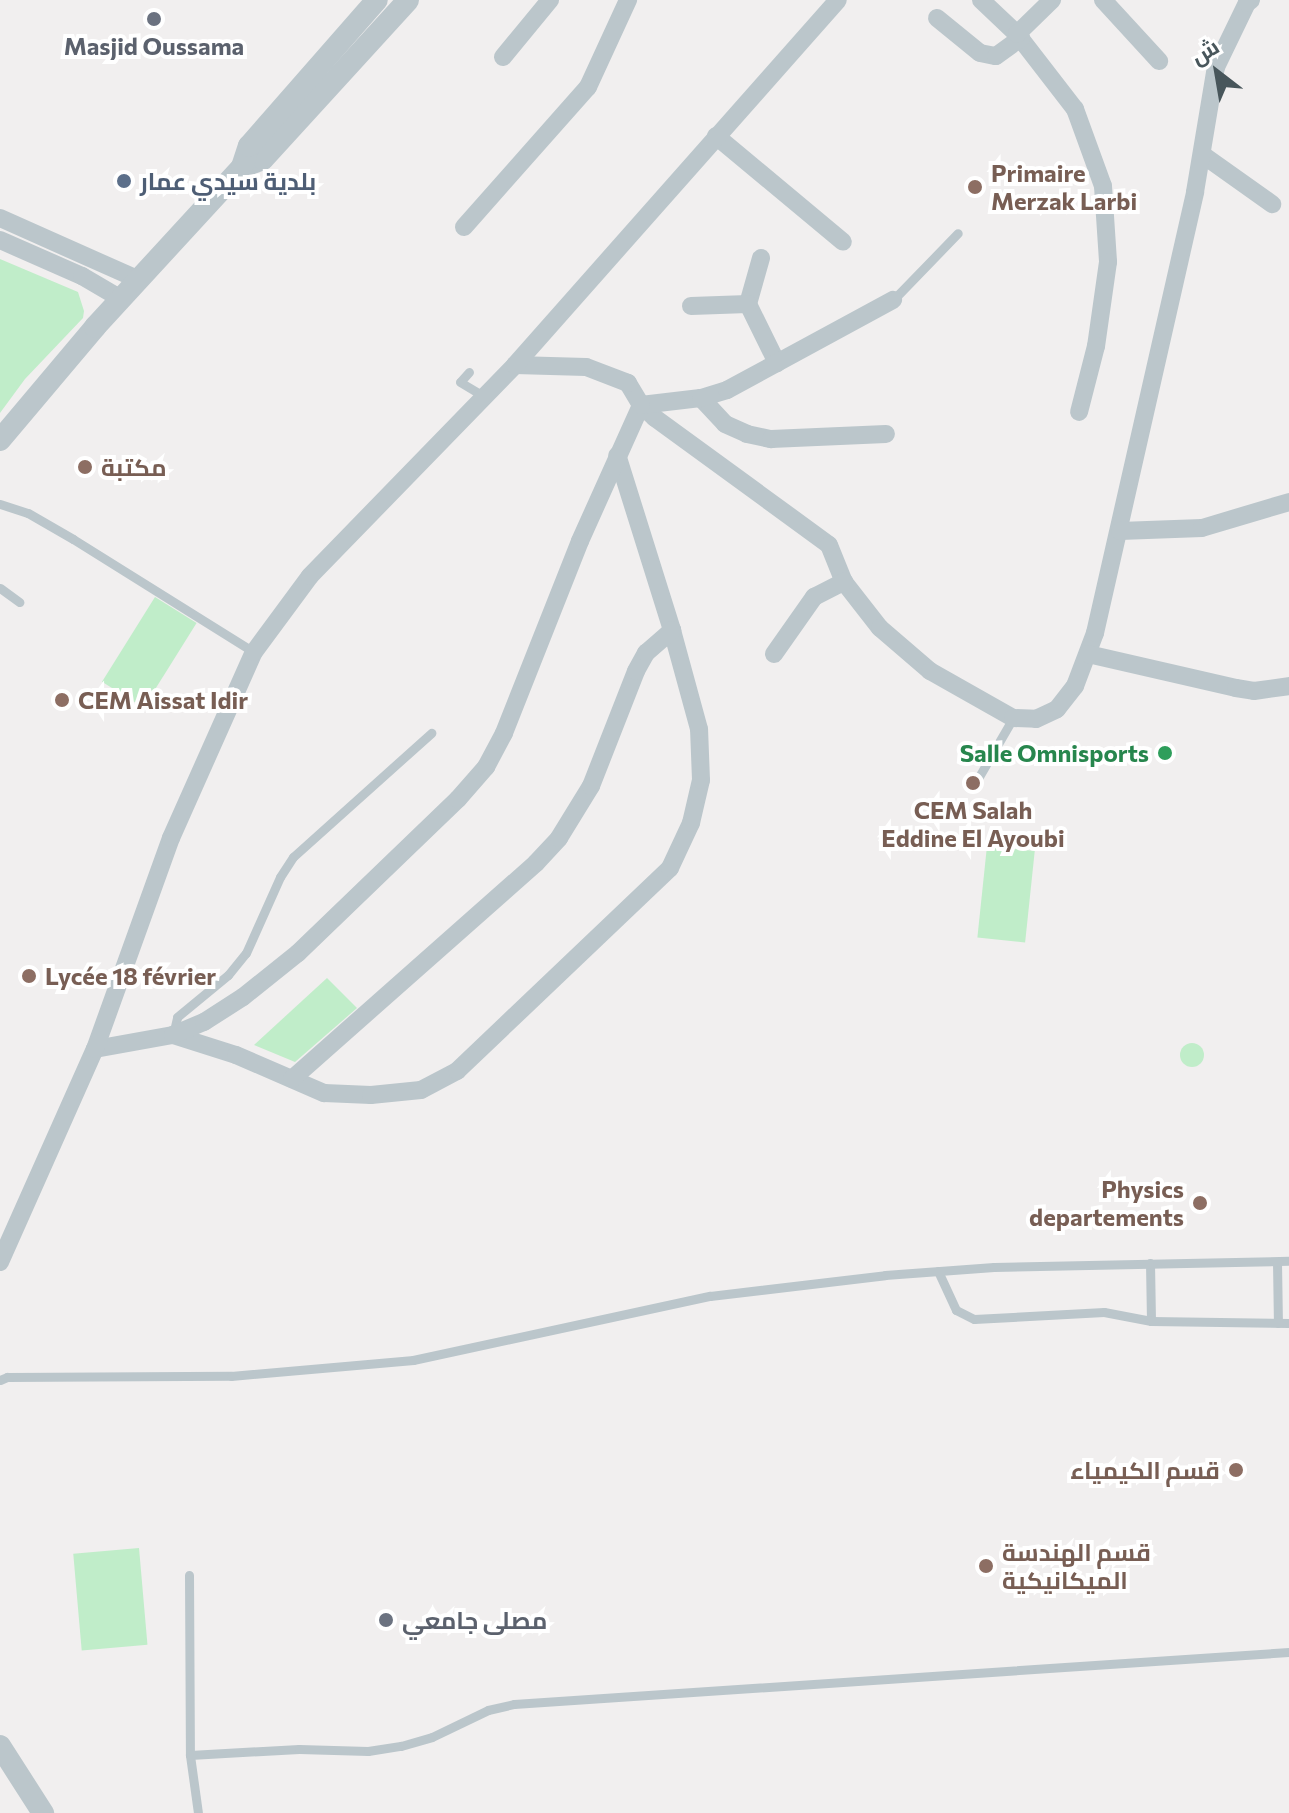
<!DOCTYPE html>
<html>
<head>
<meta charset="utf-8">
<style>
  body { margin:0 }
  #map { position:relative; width:1289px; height:1813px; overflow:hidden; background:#f1efef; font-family:Commissioner,Cairo,sans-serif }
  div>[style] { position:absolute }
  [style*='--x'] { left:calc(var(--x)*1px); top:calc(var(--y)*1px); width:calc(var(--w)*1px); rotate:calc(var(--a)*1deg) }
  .green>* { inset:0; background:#c0edc9; transform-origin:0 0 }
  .round { border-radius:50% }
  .service>* { height:9px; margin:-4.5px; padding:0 4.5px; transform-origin:4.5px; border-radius:4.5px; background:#bbc6cb }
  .minor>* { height:18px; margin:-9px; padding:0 9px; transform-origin:9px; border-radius:9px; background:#bbc6cb }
  .tertiary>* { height:22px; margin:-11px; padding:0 11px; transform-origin:11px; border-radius:11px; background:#bbc6cb }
  .dots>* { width:22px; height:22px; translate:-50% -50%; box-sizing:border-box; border:4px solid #fff; border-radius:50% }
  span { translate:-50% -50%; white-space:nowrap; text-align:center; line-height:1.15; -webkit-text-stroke:8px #fff; paint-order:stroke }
  .worship-label { font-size:24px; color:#5b616d; font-weight:700 }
  .left { translate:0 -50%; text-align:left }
  .education-label { font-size:24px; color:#785e54; font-weight:700 }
  .right { translate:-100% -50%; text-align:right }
  .service-label { font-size:24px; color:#4e5e75; font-weight:700 }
  .leisure-label { font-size:24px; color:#27864d; font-weight:700 }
  .north { position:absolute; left:1177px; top:32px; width:80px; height:80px; -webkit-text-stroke:6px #fff; paint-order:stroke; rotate:329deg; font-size:22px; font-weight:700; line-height:32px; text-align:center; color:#48565b }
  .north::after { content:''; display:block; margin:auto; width:28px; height:36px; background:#48565b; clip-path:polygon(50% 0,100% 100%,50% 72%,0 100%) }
</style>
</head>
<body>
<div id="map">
  <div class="green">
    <i style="clip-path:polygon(0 259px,78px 292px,84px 311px,83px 318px,25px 379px,0 413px)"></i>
    <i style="left:155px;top:597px;width:49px;height:100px;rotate:32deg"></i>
    <i style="left:987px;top:846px;width:48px;height:92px;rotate:6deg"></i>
    <i style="clip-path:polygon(327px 978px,357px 1008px,295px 1062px,254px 1045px)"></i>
    <i class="round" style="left:1180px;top:1043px;width:24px;height:24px"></i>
    <i style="left:139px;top:1548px;width:97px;height:66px;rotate:85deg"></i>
  </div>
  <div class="service">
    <i style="--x:893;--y:300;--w:93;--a:-45.9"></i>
    <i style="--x:469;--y:372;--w:13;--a:132"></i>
    <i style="--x:460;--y:382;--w:29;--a:31"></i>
    <i style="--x:0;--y:504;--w:29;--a:18"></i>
    <i style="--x:28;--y:513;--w:52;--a:30"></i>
    <i style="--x:73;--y:539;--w:213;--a:32"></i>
    <i style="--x:0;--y:588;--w:24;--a:36"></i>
    <i style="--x:973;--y:787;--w:80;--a:-59.9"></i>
    <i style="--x:173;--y:1035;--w:18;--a:-77"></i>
    <i style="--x:177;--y:1017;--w:66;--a:-39.5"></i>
    <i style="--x:228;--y:975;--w:28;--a:-51"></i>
    <i style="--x:246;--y:953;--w:83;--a:-65.9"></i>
    <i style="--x:280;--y:877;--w:24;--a:-57"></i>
    <i style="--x:293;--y:857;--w:186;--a:-41.9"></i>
    <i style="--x:1277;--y:1262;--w:61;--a:89.1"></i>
    <i style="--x:1150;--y:1263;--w:58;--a:89"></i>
    <i style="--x:938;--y:1271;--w:43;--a:65.2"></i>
    <i style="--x:956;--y:1310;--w:20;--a:27"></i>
    <i style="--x:974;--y:1319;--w:130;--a:-3.1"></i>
    <i style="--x:1104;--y:1312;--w:48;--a:10.8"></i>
    <i style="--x:1151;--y:1321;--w:138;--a:0.8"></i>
    <i style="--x:0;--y:1380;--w:8;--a:-23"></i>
    <i style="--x:7;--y:1377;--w:224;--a:-0.3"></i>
    <i style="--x:231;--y:1376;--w:183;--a:-5"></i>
    <i style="--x:413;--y:1360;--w:304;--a:-12.2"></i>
    <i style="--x:710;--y:1296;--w:176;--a:-6.8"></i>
    <i style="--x:885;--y:1275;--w:109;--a:-4.2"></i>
    <i style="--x:994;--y:1267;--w:295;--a:-1.2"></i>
    <i style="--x:189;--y:1575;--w:180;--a:89.7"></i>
    <i style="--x:198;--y:1813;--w:59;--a:-97.9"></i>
    <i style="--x:190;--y:1755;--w:109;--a:-3.2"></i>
    <i style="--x:299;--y:1749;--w:69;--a:1.7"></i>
    <i style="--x:368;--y:1751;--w:33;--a:-9"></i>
    <i style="--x:401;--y:1746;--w:32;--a:-16"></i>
    <i style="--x:432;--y:1737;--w:62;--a:-25.7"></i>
    <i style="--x:488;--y:1710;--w:27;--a:-13"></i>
    <i style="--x:514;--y:1704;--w:777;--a:-3.84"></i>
  </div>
  <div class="minor">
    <i style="--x:981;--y:0;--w:50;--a:43.4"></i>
    <i style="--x:1017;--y:34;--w:95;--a:52.3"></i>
    <i style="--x:1075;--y:109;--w:82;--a:70"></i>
    <i style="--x:1103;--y:186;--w:76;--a:86.2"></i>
    <i style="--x:1108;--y:262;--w:85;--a:98.1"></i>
    <i style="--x:1096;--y:346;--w:68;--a:104.4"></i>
    <i style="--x:1103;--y:0;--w:83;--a:47.4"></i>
    <i style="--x:937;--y:18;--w:55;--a:39.1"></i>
    <i style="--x:980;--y:53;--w:16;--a:11"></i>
    <i style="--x:996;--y:56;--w:31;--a:-36"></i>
    <i style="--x:1017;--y:34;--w:49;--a:-44.2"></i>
    <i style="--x:503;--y:57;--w:74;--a:-50.5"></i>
    <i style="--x:716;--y:136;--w:165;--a:39.8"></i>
    <i style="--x:1203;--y:155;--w:85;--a:35.4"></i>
    <i style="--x:0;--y:218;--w:152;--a:24"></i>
    <i style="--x:464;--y:227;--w:187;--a:-48.5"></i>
    <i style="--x:588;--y:87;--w:96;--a:-65.3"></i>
    <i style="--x:0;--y:240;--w:90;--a:23.7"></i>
    <i style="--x:82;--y:276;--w:45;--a:30.5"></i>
    <i style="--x:761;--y:258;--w:48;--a:105.8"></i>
    <i style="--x:748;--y:304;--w:66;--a:63.8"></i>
    <i style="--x:691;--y:306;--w:57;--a:-2"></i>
    <i style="--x:701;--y:398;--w:35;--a:47"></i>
    <i style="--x:725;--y:424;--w:24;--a:24"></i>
    <i style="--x:747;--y:434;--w:25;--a:12"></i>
    <i style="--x:771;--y:439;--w:115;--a:-2.5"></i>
    <i style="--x:641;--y:405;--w:19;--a:43"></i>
    <i style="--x:655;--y:418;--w:215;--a:36.1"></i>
    <i style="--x:829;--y:545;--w:40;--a:68"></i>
    <i style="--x:844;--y:582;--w:58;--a:52"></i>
    <i style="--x:880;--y:628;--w:66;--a:40.7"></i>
    <i style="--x:930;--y:671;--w:95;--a:29.5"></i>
    <i style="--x:1013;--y:718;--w:23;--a:2"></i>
    <i style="--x:1036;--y:719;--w:23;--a:-25"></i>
    <i style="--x:1057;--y:709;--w:29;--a:-52"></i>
    <i style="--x:1075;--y:686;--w:57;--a:-69.3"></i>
    <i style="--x:1095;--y:633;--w:452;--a:-77.2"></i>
    <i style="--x:1195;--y:192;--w:127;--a:-80.5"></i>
    <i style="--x:1216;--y:67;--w:71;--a:-64.2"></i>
    <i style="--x:1247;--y:3;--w:5;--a:-37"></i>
    <i style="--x:641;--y:405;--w:60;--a:-6.7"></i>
    <i style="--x:701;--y:398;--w:27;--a:-17"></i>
    <i style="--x:727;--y:390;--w:189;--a:-28.5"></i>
    <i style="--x:1120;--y:531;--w:82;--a:-2.1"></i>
    <i style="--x:1202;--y:528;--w:91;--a:-16.6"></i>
    <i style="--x:774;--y:654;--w:70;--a:-54.9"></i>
    <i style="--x:814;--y:597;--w:34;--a:-27"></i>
    <i style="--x:1088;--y:654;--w:152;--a:12.9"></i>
    <i style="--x:1236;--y:688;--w:18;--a:9"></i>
    <i style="--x:1254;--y:691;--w:35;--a:-8"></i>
    <i style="--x:173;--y:1035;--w:66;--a:17.6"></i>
    <i style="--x:236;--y:1055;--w:96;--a:23.4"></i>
    <i style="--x:324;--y:1093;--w:47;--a:2.4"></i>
    <i style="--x:371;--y:1095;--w:50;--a:-5.7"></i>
    <i style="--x:421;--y:1090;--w:41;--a:-27.8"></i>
    <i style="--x:457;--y:1071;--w:294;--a:-43.6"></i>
    <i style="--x:670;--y:868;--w:50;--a:-65"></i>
    <i style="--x:691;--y:823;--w:44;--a:-76.9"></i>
    <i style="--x:701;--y:780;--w:51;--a:-92.2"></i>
    <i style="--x:699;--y:729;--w:103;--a:-105.3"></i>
    <i style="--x:672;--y:630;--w:183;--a:-107.4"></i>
    <i style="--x:95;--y:1049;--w:79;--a:-10.2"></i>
    <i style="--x:173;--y:1035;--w:34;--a:-23"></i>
    <i style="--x:204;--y:1022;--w:46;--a:-32.7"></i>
    <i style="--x:243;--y:997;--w:70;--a:-38.7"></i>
    <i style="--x:298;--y:953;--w:222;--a:-43.9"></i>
    <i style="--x:458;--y:799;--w:43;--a:-48.8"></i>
    <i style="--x:486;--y:767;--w:38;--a:-62"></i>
    <i style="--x:504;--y:733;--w:206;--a:-68.4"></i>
    <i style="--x:580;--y:541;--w:149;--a:-65.8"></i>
    <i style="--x:641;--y:405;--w:26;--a:-121"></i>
    <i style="--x:628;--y:383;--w:45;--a:-159.1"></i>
    <i style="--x:586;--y:367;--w:71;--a:-178.4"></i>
    <i style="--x:292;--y:1079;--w:326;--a:-41.5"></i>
    <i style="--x:536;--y:863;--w:34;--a:-47"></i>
    <i style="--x:559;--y:838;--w:61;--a:-58.4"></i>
    <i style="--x:591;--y:786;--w:123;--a:-68.6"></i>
    <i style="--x:636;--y:671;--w:21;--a:-61"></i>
    <i style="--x:646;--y:653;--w:35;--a:-41"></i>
    <i style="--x:0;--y:1262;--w:233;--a:-66"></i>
    <i style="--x:95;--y:1049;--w:224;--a:-70.2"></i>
    <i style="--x:171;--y:838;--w:204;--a:-66"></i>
    <i style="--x:254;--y:652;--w:94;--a:-53.6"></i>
    <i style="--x:310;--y:576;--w:294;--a:-45.8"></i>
    <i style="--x:515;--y:365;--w:487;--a:-48.5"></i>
  </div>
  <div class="tertiary">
    <i style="--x:242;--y:167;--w:22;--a:-21"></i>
    <i style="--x:263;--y:159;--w:215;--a:-47.6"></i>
    <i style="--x:0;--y:440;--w:148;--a:-49.9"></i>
    <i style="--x:95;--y:327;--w:217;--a:-47.4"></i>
    <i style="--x:242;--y:167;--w:22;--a:-72"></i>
    <i style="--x:249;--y:146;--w:194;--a:-48.8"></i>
    <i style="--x:0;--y:1746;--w:80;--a:57.3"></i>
  </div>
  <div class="dots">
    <i style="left:154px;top:19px;background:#6b7280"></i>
    <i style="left:124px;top:181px;background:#5c6f8a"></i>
    <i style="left:975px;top:187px;background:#8d6e63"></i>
    <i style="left:85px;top:467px;background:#8d6e63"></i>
    <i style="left:62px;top:700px;background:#8d6e63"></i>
    <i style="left:1165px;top:753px;background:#2e9e5b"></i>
    <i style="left:973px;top:783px;background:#8d6e63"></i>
    <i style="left:29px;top:976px;background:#8d6e63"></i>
    <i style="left:1200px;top:1203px;background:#8d6e63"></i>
    <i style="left:1236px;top:1470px;background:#8d6e63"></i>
    <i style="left:986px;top:1566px;background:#8d6e63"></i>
    <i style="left:386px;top:1620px;background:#6b7280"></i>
  </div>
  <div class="worship-label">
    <span style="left:154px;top:46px">Masjid Oussama</span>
    <span class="left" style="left:402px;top:1620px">مصلى جامعي</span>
  </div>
  <div class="education-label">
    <span class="left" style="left:991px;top:187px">Primaire<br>Merzak Larbi</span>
    <span class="left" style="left:101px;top:467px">مكتبة</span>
    <span class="left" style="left:78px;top:700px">CEM Aissat Idir</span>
    <span style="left:973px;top:824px">CEM Salah<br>Eddine El Ayoubi</span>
    <span class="left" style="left:45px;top:976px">Lycée 18 février</span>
    <span class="right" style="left:1184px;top:1203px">Physics<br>departements</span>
    <span class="right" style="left:1220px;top:1470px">قسم الكيمياء</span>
    <span class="left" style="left:1002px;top:1566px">قسم الهندسة<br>الميكانيكية</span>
  </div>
  <div class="service-label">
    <span class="left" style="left:140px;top:181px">بلدية سيدي عمار</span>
  </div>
  <div class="leisure-label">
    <span class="right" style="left:1149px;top:753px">Salle Omnisports</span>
  </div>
  <div class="north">ش</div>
</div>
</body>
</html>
